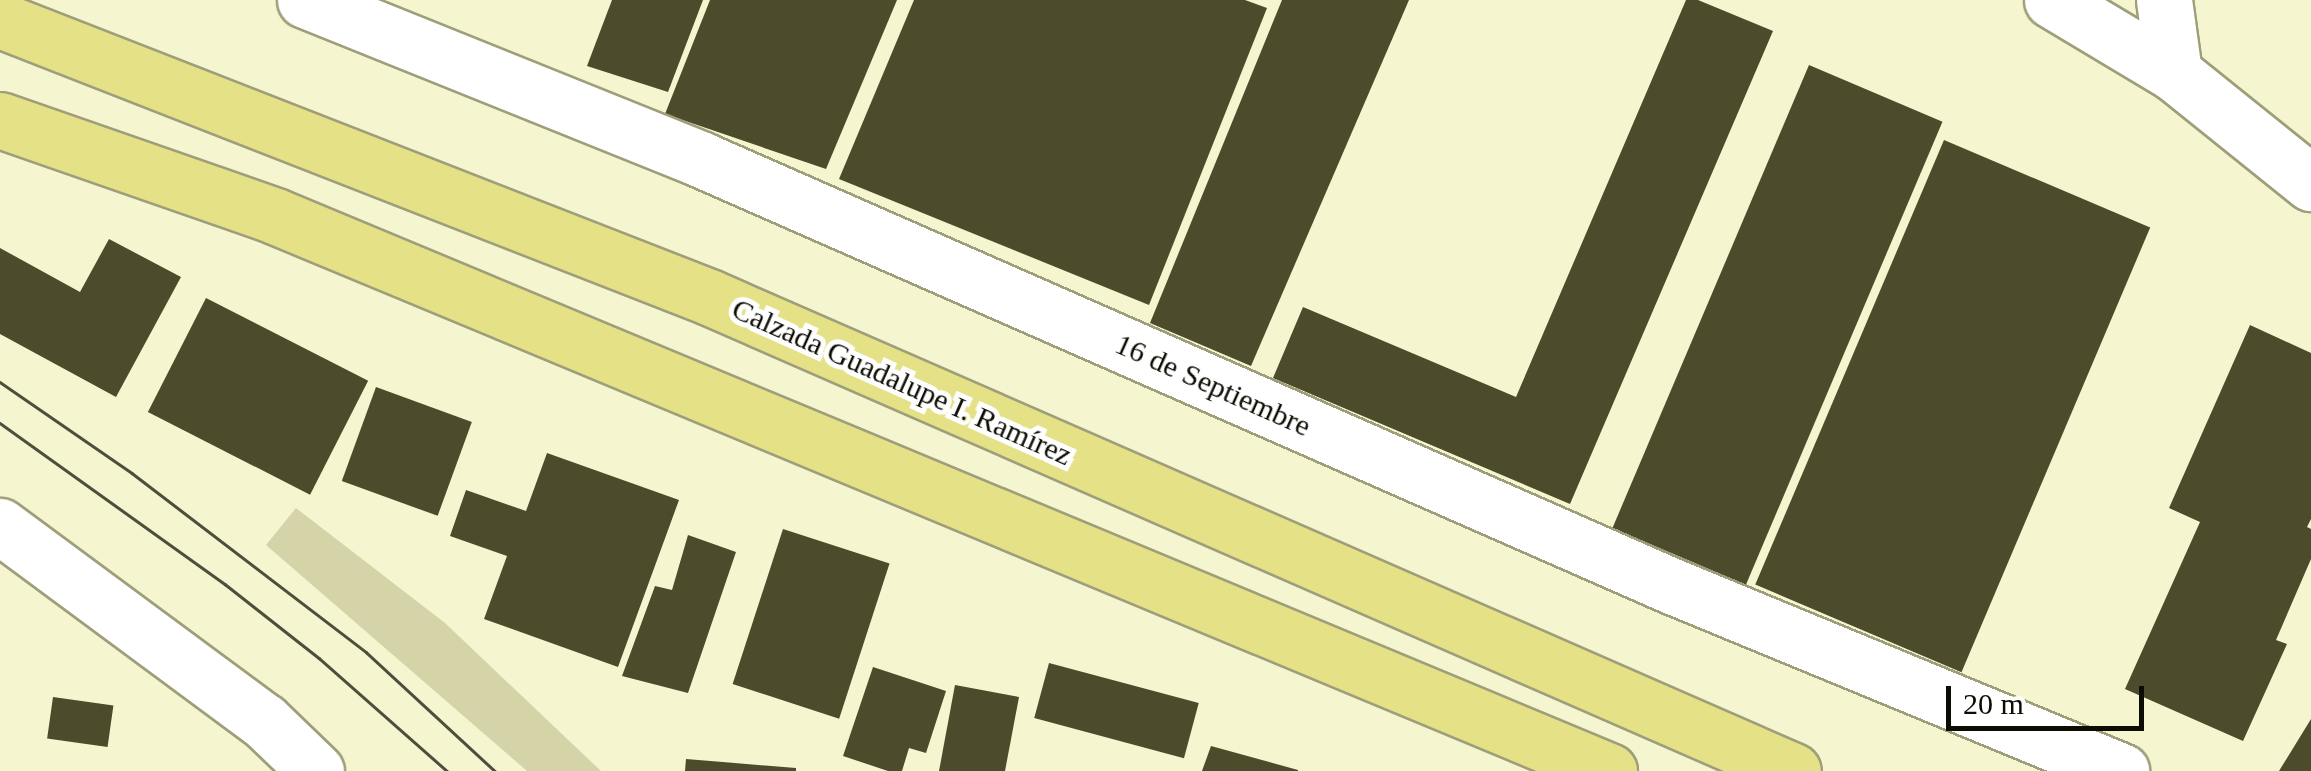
<!DOCTYPE html>
<html>
<head>
<meta charset="utf-8">
<style>
  body { margin:0 }
  #map { position:relative; width:2311px; height:771px; overflow:hidden; background:#f5f5cf; font-family:Georgia,serif }
  div>[style] { position:absolute }
  [style*='--x'] { left:calc(var(--x)*1px); top:calc(var(--y)*1px); width:calc(var(--w)*1px); rotate:calc(var(--a)*1deg) }
  .green>* { inset:0; background:#d5d4a8 }
  .building>* { inset:0; background:#4c4b2b; transform-origin:0 0 }
  .roads { filter:drop-shadow(2px 0 #9f9e7b) drop-shadow(-2px 0 #9f9e7b) drop-shadow(0 2px #9f9e7b) drop-shadow(0 -2px #9f9e7b) }
  .minor>* { height:55px; margin:-27.5px; padding:0 27.5px; transform-origin:27.5px; border-radius:27.5px; background:#fff }
  .major>* { height:55px; margin:-27.5px; padding:0 27.5px; transform-origin:27.5px; border-radius:27.5px; background:#e4e186 }
  .tram>* { height:2.5px; margin:-1.25px; padding:0 1.25px; transform-origin:1.25px; border-radius:1.25px; background:#4e4e3c }
  span { translate:-50% -50%; white-space:nowrap; text-align:center; line-height:1.15; -webkit-text-stroke:10px #fff; paint-order:stroke }
  .street-label { font-size:30px; color:#0c0c02 }
  .scale { position:absolute; left:1946px; top:686px; width:198px; height:45px; box-sizing:border-box; border:5px solid #0c0c02; border-top:0; padding-left:12px; font-size:30px; line-height:35px; white-space:nowrap; color:#0c0c02; -webkit-text-stroke:8px #fff; paint-order:stroke }
</style>
</head>
<body>
<div id="map">
  <div class="green">
    <i style="clip-path:polygon(296px 508px,445px 623px,601px 771px,527px 771px,266px 545px)"></i>
  </div>
  <div class="building">
    <i style="clip-path:polygon(612px 0,703px 0,668px 92px,587px 66px)"></i>
    <i style="clip-path:polygon(710px 0,897px 0,826px 169px,665px 114px)"></i>
    <i style="clip-path:polygon(914px 0,1245px 0,1267px 8px,1149px 305px,839px 179px)"></i>
    <i style="clip-path:polygon(1282px 0,1409px 0,1251px 366px,1150px 323px)"></i>
    <i style="clip-path:polygon(1686px 0,1698px 0,1773px 31px,1570px 504px,1273px 378px,1303px 307px,1516px 397px)"></i>
    <i style="left:1809px;top:65px;width:145px;height:503px;rotate:23deg"></i>
    <i style="left:1944px;top:140px;width:224px;height:483px;rotate:23deg"></i>
    <i style="clip-path:polygon(109px 239px,181px 277px,116px 397px,0 334px,0 248px,80px 292px)"></i>
    <i style="left:206px;top:298px;width:182px;height:128px;rotate:27deg"></i>
    <i style="clip-path:polygon(2250px 325px,2311px 353px,2311px 519px,2307px 527px,2311px 529px,2311px 559px,2276px 640px,2287px 644px,2243px 741px,2125px 689px,2200px 522px,2169px 508px)"></i>
    <i style="left:376px;top:387px;width:102px;height:100px;rotate:20deg"></i>
    <i style="clip-path:polygon(547px 453px,679px 500px,618px 667px,484px 619px,507px 556px,450px 536px,466px 490px,526px 511px)"></i>
    <i style="left:783px;top:529px;width:112px;height:163px;rotate:18deg"></i>
    <i style="clip-path:polygon(688px 535px,736px 552px,688px 693px,622px 676px,655px 586px,672px 590px)"></i>
    <i style="left:1049px;top:663px;width:155px;height:57px;rotate:15deg"></i>
    <i style="clip-path:polygon(873px 667px,946px 691px,926px 753px,909px 748px,902px 771px,888px 771px,843px 756px)"></i>
    <i style="clip-path:polygon(955px 685px,1019px 697px,1005px 771px,939px 771px)"></i>
    <i style="left:53px;top:697px;width:61px;height:42px;rotate:8deg"></i>
    <i style="clip-path:polygon(2311px 719px,2311px 771px,2279px 771px)"></i>
    <i style="clip-path:polygon(1211px 746px,1298px 770px,1298px 771px,1202px 771px)"></i>
    <i style="clip-path:polygon(686px 759px,796px 768px,796px 771px,685px 771px)"></i>
  </div>
  <div class="roads">
    <div class="minor">
      <i style="--x:305;--y:0;--w:426;--a:21.9"></i>
      <i style="--x:700;--y:159;--w:1062;--a:23.72"></i>
      <i style="--x:1672;--y:586;--w:486;--a:22.4"></i>
      <i style="--x:2052;--y:0;--w:142;--a:30.9"></i>
      <i style="--x:2174;--y:73;--w:176;--a:38.8"></i>
      <i style="--x:2164;--y:0;--w:74;--a:82.2"></i>
      <i style="--x:0;--y:526;--w:328;--a:36.5"></i>
      <i style="--x:264;--y:721;--w:72;--a:43.9"></i>
    </div>
    <div class="major">
      <i style="--x:0;--y:20;--w:761;--a:21.34"></i>
      <i style="--x:709;--y:297;--w:1183;--a:23.62"></i>
      <i style="--x:0;--y:120;--w:291;--a:19.2"></i>
      <i style="--x:275;--y:216;--w:1445;--a:22.59"></i>
    </div>
  </div>
  <div class="tram">
    <i style="--x:0;--y:382;--w:160;--a:34.6"></i>
    <i style="--x:132;--y:473;--w:295;--a:37.4"></i>
    <i style="--x:366;--y:652;--w:176;--a:42.7"></i>
    <i style="--x:0;--y:423;--w:277;--a:35.6"></i>
    <i style="--x:225;--y:584;--w:120;--a:38.2"></i>
    <i style="--x:319;--y:658;--w:171;--a:41.4"></i>
  </div>
  <div class="street-label">
    <span style="left:902px;top:382px;rotate:24deg">Calzada Guadalupe I. Ramírez</span>
    <span style="left:1213px;top:385px;rotate:24deg">16 de Septiembre</span>
  </div>
  <div class="scale">20 m</div>
</div>
</body>
</html>
